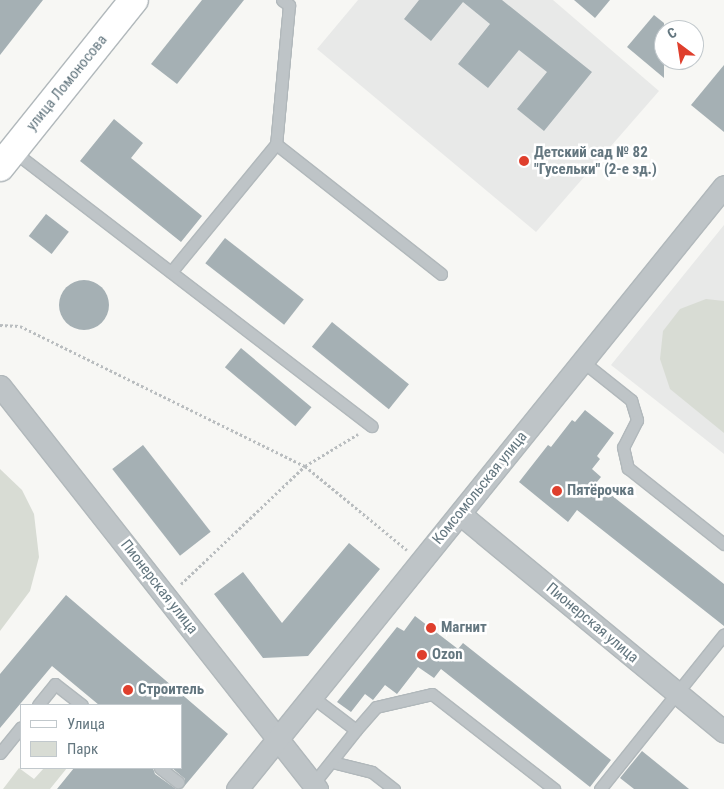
<!DOCTYPE html>
<html>
<head>
<meta charset="utf-8">
<style>
  body { margin:0 }
  #map { position:relative; width:724px; height:789px; overflow:hidden; background:#f7f7f4; font-family:"Roboto Condensed",sans-serif }
  div>[style] { position:absolute }
  [style*='--x'] { left:calc(var(--x)*1px); top:calc(var(--y)*1px); width:calc(var(--w)*1px); rotate:calc(var(--a)*1deg) }
  .built>* { inset:0; background:#e8e9e8 }
  .green>* { inset:0; background:#d8dcd4 }
  .building>* { inset:0; background:#a5b0b4; transform-origin:0 0 }
  .round { border-radius:50% }
  .path>* { height:3px; margin-top:-1.5px; transform-origin:0; background:repeating-linear-gradient(90deg,#b9bdbf 0 2.5px,transparent 0 5px) }
  .roads { filter:drop-shadow(1px 0 #b1b8bb) drop-shadow(-1px 0 #b1b8bb) drop-shadow(0 1px #b1b8bb) drop-shadow(0 -1px #b1b8bb) }
  .lane>* { height:11px; margin:-5.5px; padding:0 5.5px; transform-origin:5.5px; border-radius:5.5px; background:#bec4c7 }
  .street>* { height:21px; margin:-10.5px; padding:0 10.5px; transform-origin:10.5px; border-radius:10.5px; background:#bec4c7 }
  .secondary>* { height:28px; margin:-14px; padding:0 14px; transform-origin:14px; border-radius:14px; background:#fff }
  .dots>* { width:14px; height:14px; translate:-50% -50%; box-sizing:border-box; border:2px solid #fff; border-radius:50% }
  span { translate:-50% -50%; white-space:nowrap; text-align:center; line-height:1.15; -webkit-text-stroke:5px #fff; paint-order:stroke }
  .street-label { font-size:15px; color:#63767f }
  .poi-label { font-size:15px; color:#63767f; font-weight:700 }
  .left { translate:0 -50%; text-align:left }
  .legend { position:absolute; left:20px; top:704px; width:162px; height:65px; box-sizing:border-box; background:#fff; border:1px solid #c1c8cc; margin:0; padding:6px 9px; list-style:none; font-size:15px; color:#63767f }
  .legend li { display:flex; align-items:center; gap:10px; height:25px }
  .legend b { width:25px; border:1px solid #c1c8cc }
  .north { position:absolute; left:654px; top:20px; width:50px; height:50px; box-sizing:border-box; background:#fff; border:1px solid #c1c8cc; border-radius:50%; rotate:329deg; font-size:14px; font-weight:700; line-height:20px; text-align:center; color:#63767f }
  .north::after { content:''; display:block; margin:auto; width:18px; height:22px; background:#df3f2d; clip-path:polygon(50% 0,100% 100%,50% 72%,0 100%) }
</style>
</head>
<body>
<div id="map">
  <div class="built">
    <i style="clip-path:polygon(358px 0,553px 0,659px 91px,536px 232px,317px 49px)"></i>
    <i style="clip-path:polygon(724px 225px,724px 454px,611px 365px)"></i>
  </div>
  <div class="green">
    <i style="clip-path:polygon(706px 299px,724px 301px,724px 433px,670px 389px,660px 359px,663px 331px,680px 309px)"></i>
    <i style="clip-path:polygon(0 469px,22px 490px,34px 514px,39px 557px,30px 591px,0 631px)"></i>
    <i style="clip-path:polygon(19px 768px,34px 779px,44px 768px,67px 768px,50px 789px,3px 789px)"></i>
  </div>
  <div class="building">
    <i style="clip-path:polygon(0 0,43px 0,0 55px)"></i>
    <i style="clip-path:polygon(202px 0,244px 0,177px 84px,151px 64px)"></i>
    <i style="clip-path:polygon(419px 0,502px 0,592px 72px,544px 131px,517px 109px,547px 72px,519px 50px,488px 88px,458px 64px,490px 24px,463px 2px,431px 41px,404px 19px)"></i>
    <i style="clip-path:polygon(574px 0,610px 0,595px 18px)"></i>
    <i style="clip-path:polygon(654px 15px,664px 23px,664px 78px,627px 47px)"></i>
    <i style="clip-path:polygon(724px 65px,724px 132px,691px 105px)"></i>
    <i style="clip-path:polygon(114px 119px,143px 143px,131px 158px,202px 216px,181px 242px,80px 161px)"></i>
    <i style="left:46px;top:214px;width:29px;height:28px;rotate:38deg"></i>
    <i style="left:225px;top:238px;width:100px;height:32px;rotate:38deg"></i>
    <i class="round" style="left:59px;top:280px;width:50px;height:50px"></i>
    <i style="left:332px;top:322px;width:99px;height:32px;rotate:39deg"></i>
    <i style="left:241px;top:348px;width:92px;height:25px;rotate:40deg"></i>
    <i style="clip-path:polygon(585px 410px,614px 433px,597px 456px,600px 459px,592px 469px,601px 477px,596px 483px,724px 584px,724px 626px,577px 510px,568px 522px,519px 482px,548px 445px,551px 447px,572px 420px,575px 422px)"></i>
    <i style="left:143px;top:445px;width:110px;height:39px;rotate:52deg"></i>
    <i style="clip-path:polygon(349px 543px,380px 569px,308px 656px,263px 658px,214px 594px,243px 572px,282px 623px)"></i>
    <i style="clip-path:polygon(66px 595px,228px 734px,182px 789px,185px 779px,172px 768px,181px 768px,181px 705px,99px 705px,52px 666px,0 728px,0 674px)"></i>
    <i style="clip-path:polygon(415px 616px,458px 649px,463px 643px,611px 760px,590px 787px,441px 669px,434px 678px,418px 667px,397px 694px,385px 685px,373px 700px,365px 694px,351px 712px,337px 702px,397px 627px,404px 631px)"></i>
    <i style="clip-path:polygon(642px 751px,689px 789px,634px 789px,620px 778px)"></i>
    <i style="clip-path:polygon(74px 768px,153px 768px,155px 774px,176px 789px,57px 789px)"></i>
  </div>
  <div class="path">
    <i style="--x:0;--y:325;--w:20;--a:3"></i>
    <i style="--x:20;--y:326;--w:318;--a:26.2"></i>
    <i style="--x:305;--y:466;--w:132;--a:39.5"></i>
    <i style="--x:181;--y:584;--w:171;--a:-43.6"></i>
    <i style="--x:305;--y:466;--w:62;--a:-31.1"></i>
  </div>
  <div class="roads">
    <div class="lane">
      <i style="--x:282;--y:0;--w:9;--a:36"></i>
      <i style="--x:289;--y:5;--w:140;--a:95.3"></i>
      <i style="--x:276;--y:144;--w:210;--a:38.2"></i>
      <i style="--x:13;--y:151;--w:452;--a:37.5"></i>
      <i style="--x:171;--y:272;--w:166;--a:-50.6"></i>
      <i style="--x:582;--y:361;--w:63;--a:38.5"></i>
      <i style="--x:631;--y:400;--w:21;--a:73"></i>
      <i style="--x:637;--y:420;--w:30;--a:117"></i>
      <i style="--x:623;--y:447;--w:22;--a:77"></i>
      <i style="--x:628;--y:468;--w:122;--a:38.4"></i>
      <i style="--x:311;--y:696;--w:56;--a:37.1"></i>
      <i style="--x:356;--y:730;--w:30;--a:-49"></i>
      <i style="--x:376;--y:707;--w:57;--a:-13.1"></i>
      <i style="--x:432;--y:694;--w:155;--a:37.9"></i>
      <i style="--x:38;--y:705;--w:27;--a:-51"></i>
      <i style="--x:55;--y:684;--w:34;--a:38"></i>
      <i style="--x:0;--y:753;--w:33;--a:-51"></i>
      <i style="--x:332;--y:762;--w:41;--a:14"></i>
      <i style="--x:372;--y:772;--w:28;--a:38"></i>
      <i style="--x:160;--y:768;--w:23;--a:38"></i>
      <i style="--x:313;--y:784;--w:69;--a:-51.5"></i>
      <i style="--x:600;--y:789;--w:198;--a:-51.3"></i>
    </div>
    <div class="street">
      <i style="--x:0;--y:386;--w:513;--a:51.81"></i>
      <i style="--x:460;--y:514;--w:342;--a:39.5"></i>
      <i style="--x:237;--y:789;--w:775;--a:-51.07"></i>
    </div>
    <div class="secondary">
      <i style="--x:0;--y:167;--w:214;--a:-51.3"></i>
    </div>
  </div>
  <div class="dots">
    <i style="left:524px;top:161px;background:#df3f2d"></i>
    <i style="left:557px;top:491px;background:#df3f2d"></i>
    <i style="left:431px;top:628px;background:#df3f2d"></i>
    <i style="left:422px;top:655px;background:#df3f2d"></i>
    <i style="left:128px;top:690px;background:#df3f2d"></i>
  </div>
  <div class="street-label">
    <span style="left:67px;top:83px;rotate:-51deg">улица Ломоносова</span>
    <span style="left:480px;top:488px;rotate:-51deg">Комсомольская улица</span>
    <span style="left:159px;top:587px;rotate:52deg">Пионерская улица</span>
    <span style="left:592px;top:623px;rotate:40deg">Пионерская улица</span>
  </div>
  <div class="poi-label">
    <span class="left" style="left:534px;top:161px">Детский сад № 82<br>"Гусельки" (2-е зд.)</span>
    <span class="left" style="left:567px;top:491px">Пятёрочка</span>
    <span class="left" style="left:441px;top:628px">Магнит</span>
    <span class="left" style="left:432px;top:655px">Ozon</span>
    <span class="left" style="left:138px;top:690px">Строитель</span>
  </div>
  <ul class="legend">
  <li><b style="height:6px;background:#fff"></b>Улица</li>
  <li><b style="height:14px;background:#d8dcd4"></b>Парк</li>
  </ul>
  <div class="north">С</div>
</div>
</body>
</html>
